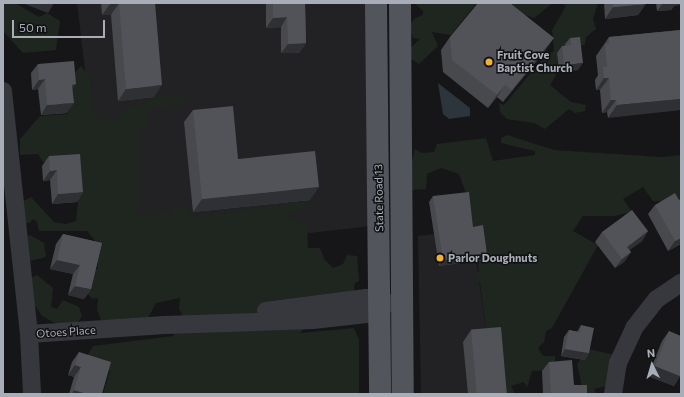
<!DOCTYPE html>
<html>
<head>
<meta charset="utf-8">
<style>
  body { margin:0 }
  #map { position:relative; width:684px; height:397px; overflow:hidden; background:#161618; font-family:Commissioner,sans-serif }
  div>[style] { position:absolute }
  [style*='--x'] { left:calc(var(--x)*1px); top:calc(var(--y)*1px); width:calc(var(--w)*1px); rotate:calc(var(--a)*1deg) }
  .built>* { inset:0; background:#222225 }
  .green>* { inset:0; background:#1e261f }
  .water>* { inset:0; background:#2c353c }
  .minor>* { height:18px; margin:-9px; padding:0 9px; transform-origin:9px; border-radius:9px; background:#37383d }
  .major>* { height:22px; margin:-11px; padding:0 11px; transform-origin:11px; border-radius:11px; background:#53555c }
  .wall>* { inset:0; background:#47494d }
  .shaded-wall>* { inset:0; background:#2f3033 }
  .building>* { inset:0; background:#525359; transform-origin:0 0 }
  .dots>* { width:11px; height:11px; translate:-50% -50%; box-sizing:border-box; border:2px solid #111113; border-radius:50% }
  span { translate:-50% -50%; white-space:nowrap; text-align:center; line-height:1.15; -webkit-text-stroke:3px #111113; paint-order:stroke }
  .poi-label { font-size:11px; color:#a8adb8; font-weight:700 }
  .left { translate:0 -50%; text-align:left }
  .street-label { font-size:11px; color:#a8adb8 }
  .frame { position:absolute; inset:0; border:4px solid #a8adb8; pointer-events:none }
  .north { position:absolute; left:632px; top:345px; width:40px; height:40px; -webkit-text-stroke:3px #111113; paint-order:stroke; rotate:355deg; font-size:11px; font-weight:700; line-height:16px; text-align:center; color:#a8adb8 }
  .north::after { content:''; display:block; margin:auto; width:14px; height:18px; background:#a8adb8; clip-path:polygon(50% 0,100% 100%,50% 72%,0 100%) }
  .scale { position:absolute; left:12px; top:20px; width:93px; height:18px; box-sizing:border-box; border:2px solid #a8adb8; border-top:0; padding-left:5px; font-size:12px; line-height:14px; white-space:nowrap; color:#a8adb8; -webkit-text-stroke:3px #111113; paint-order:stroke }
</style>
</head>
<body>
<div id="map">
  <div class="built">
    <i style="clip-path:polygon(77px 3px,368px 3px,371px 226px,162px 250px,104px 229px)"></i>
    <i style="clip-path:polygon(472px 230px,487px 338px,499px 394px,421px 394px,418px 236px)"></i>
  </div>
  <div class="green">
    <i style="clip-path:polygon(3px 3px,15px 3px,39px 17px,47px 13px,60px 21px,56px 50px,23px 53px,3px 31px)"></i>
    <i style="clip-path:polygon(414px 3px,553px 3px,534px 18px,519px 13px,486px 13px,476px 4px,451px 35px,432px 32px,438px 46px,419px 64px,411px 59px,409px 49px,420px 39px,413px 38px,409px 26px,415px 18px,423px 15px,423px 11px)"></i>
    <i style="clip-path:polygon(562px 3px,598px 3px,593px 19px,596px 29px,586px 37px,585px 45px,572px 46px,569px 55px,557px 58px,559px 70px,550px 85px,571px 102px,586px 105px,585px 111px,575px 113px,569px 109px,545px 129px,534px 123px,507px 119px,500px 112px,499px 103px,504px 105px,544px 57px,554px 51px,552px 30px,566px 6px)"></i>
    <i style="clip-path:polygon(81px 66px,90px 77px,94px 113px,101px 121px,116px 120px,128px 105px,140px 106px,153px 97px,181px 94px,191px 99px,181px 104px,147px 110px,149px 127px,138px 131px,138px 214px,172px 213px,175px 207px,185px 208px,192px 216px,306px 202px,307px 208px,289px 213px,289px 218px,307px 224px,308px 248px,320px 248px,324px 259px,333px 268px,343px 264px,347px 255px,357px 256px,359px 281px,355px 283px,353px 294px,335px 296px,300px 333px,354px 328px,359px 340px,359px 394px,103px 394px,110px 371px,94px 364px,87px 356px,93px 346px,173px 336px,182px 314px,179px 309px,180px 298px,156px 303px,148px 318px,107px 323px,101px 320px,97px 310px,98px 298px,92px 299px,87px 293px,91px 273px,98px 268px,95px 250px,96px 242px,87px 231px,39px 231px,37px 222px,33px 219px,30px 223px,22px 223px,22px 202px,31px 197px,54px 222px,66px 224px,76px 221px,78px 203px,74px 160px,43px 162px,38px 154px,20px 155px,20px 139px,40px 116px,68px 114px,67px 91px,72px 76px)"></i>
    <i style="clip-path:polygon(507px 135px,554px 150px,662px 157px,681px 155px,681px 198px,677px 202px,653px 201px,643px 187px,623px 199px,632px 212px,614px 216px,583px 216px,573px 231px,598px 245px,552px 328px,546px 331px,544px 342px,538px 348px,543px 356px,555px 356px,555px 370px,532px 371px,527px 387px,524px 382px,511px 386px,515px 394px,499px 394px,487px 338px,480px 283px,474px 282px,475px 275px,479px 271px,467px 196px,459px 174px,441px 168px,427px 174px,426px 189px,411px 190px,411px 165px,415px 149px,422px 153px,434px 152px,437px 144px,486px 138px,493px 161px,535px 155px,535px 151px,501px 143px,501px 138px)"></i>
    <i style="clip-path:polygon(30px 235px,44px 243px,46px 257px,26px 262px,23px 239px)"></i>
    <i style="clip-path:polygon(37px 275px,53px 288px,51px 307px,57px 309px,63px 300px,79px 307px,82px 316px,76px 325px,57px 324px,42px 316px,34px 304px,28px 279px)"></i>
    <i style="clip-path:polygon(588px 349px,615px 355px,606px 386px,594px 389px,596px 394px,580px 394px,582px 387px,577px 364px)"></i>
  </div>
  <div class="water">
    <i style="clip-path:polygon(438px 83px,470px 108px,470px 116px,449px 119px,443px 114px)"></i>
  </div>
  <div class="minor">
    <i style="--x:3;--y:91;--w:244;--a:83.9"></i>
    <i style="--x:29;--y:334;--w:60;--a:87.1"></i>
    <i style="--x:266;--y:311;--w:101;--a:-7.4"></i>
    <i style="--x:366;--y:298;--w:15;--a:23"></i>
    <i style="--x:380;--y:304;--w:10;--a:-6"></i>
    <i style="--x:29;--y:334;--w:136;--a:-3.8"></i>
    <i style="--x:165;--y:325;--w:148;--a:-1.9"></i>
    <i style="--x:313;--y:320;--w:54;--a:-6.3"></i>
    <i style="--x:367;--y:314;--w:16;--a:-38"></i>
    <i style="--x:613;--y:394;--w:31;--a:-81"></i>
    <i style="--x:618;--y:363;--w:38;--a:-65"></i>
    <i style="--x:634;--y:328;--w:37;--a:-52"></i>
    <i style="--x:657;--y:299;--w:29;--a:-34"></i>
  </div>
  <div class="major">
    <i style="--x:376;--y:3;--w:391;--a:89.4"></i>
    <i style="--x:400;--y:3;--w:391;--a:89.6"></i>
  </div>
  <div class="wall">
    <i style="clip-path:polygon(101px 3px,155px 3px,154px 97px,118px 101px,111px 15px,102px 15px)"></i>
    <i style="clip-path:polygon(266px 3px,305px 3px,306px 43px,299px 53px,281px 53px,281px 27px,266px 28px)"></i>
    <i style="clip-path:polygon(604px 3px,646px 3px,638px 15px,605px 19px)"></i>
    <i style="clip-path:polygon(656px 3px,681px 3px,674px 6px,671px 10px,657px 11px)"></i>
    <i style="clip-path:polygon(681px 30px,608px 118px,607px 112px,602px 113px,600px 90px,596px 90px,595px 80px,598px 75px,596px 56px,609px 37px)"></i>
    <i style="clip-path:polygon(450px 37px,545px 51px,503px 102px,497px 97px,488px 108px,443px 72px,441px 50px)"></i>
    <i style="clip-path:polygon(570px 38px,578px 70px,559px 72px,557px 53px,562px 46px,565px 46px,565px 44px)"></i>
    <i style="clip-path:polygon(38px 64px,67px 113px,41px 115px,38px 89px,32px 90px,31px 73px)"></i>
    <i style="clip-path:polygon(193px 110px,238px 159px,310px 200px,193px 212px,184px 122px)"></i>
    <i style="clip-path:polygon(49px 156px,83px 192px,77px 202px,52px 204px,50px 180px,43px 181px,42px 166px)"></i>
    <i style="clip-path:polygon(433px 196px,473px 227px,483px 260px,439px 266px,429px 202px)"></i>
    <i style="clip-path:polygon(681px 199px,681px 244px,668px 251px,648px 214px,655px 205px,679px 200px)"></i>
    <i style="clip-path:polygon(648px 231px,642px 241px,629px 250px,631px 252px,624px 262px,615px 268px,595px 242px,602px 232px)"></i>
    <i style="clip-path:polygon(63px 234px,102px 243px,91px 289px,84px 299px,68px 295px,73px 274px,50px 269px,56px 244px)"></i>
    <i style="clip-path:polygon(581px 325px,589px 353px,585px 360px,561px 356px,564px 337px,569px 330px,577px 332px)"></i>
    <i style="clip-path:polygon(471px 330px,507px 394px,468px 394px,463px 342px)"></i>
    <i style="clip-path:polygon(669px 331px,680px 376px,674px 386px,648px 376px,662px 341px)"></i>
    <i style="clip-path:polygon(79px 352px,102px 394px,69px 394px,74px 377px,68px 375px,72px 362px)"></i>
    <i style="clip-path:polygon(549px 362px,574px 385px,587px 394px,543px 394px,542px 371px)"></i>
  </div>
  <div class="shaded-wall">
    <i style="clip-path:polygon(22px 3px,54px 3px,48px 13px)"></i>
    <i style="clip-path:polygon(119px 3px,111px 15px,102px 15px,110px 4px)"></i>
    <i style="clip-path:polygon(663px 3px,681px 3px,681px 5px,674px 6px,671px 10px,657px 11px)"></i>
    <i style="clip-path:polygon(646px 4px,638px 15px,605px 19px,613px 7px)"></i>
    <i style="clip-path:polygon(287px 17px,281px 27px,266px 28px,273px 18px)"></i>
    <i style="clip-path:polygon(554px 38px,545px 51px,503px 102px,512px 90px)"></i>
    <i style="clip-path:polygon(306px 43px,299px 53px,281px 53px,288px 44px)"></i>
    <i style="clip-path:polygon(583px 63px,578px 70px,559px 72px,564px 65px)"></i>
    <i style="clip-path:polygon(604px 78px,609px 78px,600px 90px,596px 90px)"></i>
    <i style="clip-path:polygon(45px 79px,38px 89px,32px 90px,39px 80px)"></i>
    <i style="clip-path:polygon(76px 84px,69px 94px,72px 85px)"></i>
    <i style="clip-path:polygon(162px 85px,154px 97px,118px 101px,126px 89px)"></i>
    <i style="clip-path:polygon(505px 85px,497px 97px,488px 108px,497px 95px)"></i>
    <i style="clip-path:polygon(681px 99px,681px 110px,608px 118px,617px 105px)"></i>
    <i style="clip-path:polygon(611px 100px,616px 100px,607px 112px,602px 113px)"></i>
    <i style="clip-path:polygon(74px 103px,67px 113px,41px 115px,47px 105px)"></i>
    <i style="clip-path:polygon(57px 170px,50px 180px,43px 181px,50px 171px)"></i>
    <i style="clip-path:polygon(319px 187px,310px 200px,193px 212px,202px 199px)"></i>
    <i style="clip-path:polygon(83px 192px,77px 202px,52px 204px,58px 194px)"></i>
    <i style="clip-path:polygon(648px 231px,642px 241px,620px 257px,627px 247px)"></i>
    <i style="clip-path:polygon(681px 238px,681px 244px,668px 251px,675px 241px)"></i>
    <i style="clip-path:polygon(631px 252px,624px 262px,615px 268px,622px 259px)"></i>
    <i style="clip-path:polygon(487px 254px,483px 260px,439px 266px,443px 260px)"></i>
    <i style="clip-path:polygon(57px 260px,80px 265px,73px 274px,50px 269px)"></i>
    <i style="clip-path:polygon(75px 286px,91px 289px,84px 299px,68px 295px)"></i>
    <i style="clip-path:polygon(565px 349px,589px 353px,585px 360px,561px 356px)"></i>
    <i style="clip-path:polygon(75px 365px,81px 367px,74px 377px,68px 375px)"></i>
    <i style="clip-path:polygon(655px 366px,680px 376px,674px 386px,648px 376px)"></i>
    <i style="clip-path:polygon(74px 390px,87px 394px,72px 394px)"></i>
  </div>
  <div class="building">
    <i style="clip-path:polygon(110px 3px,155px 3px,162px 85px,126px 89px,119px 3px,110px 4px)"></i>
    <i style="clip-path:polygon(273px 3px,305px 3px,306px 43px,288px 44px,287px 17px,273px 18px)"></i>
    <i style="clip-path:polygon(478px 3px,495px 3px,496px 4px,497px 3px,510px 3px,554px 38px,512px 90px,505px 85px,497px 95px,452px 60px,450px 37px)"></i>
    <i style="clip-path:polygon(613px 3px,646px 3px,646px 4px,613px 7px)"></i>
    <i style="clip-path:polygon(681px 30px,681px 99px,617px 105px,616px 100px,611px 100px,609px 78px,604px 78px,603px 67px,607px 67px,605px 44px,609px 43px,609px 37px)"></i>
    <i style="clip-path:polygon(580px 37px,583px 63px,564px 65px,562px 46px,571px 45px,570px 38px)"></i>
    <i style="clip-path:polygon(74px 61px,76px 84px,72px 85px,74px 103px,47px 105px,45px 79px,39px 80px,38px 64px)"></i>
    <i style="clip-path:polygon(233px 106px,238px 159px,315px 151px,319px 187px,202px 199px,193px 110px)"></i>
    <i style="clip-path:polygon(80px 154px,83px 192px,58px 194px,57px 170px,50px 171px,49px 156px)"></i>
    <i style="clip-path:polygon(469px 192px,473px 227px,483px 225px,487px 254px,443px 260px,433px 196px)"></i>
    <i style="clip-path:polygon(675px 193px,679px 200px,681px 199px,681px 238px,675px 241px,655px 205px)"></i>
    <i style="clip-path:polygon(632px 210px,648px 231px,627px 247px,631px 252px,622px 259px,602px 232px)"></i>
    <i style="clip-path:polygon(63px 234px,102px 243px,91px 289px,75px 286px,80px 265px,57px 260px)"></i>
    <i style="clip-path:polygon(581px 325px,594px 328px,589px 353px,565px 349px,569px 330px,580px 332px)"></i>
    <i style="left:501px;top:327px;width:67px;height:30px;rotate:85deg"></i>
    <i style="clip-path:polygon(669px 331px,681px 336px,681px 375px,680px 376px,655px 366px)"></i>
    <i style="clip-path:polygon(79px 352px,111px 362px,102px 394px,87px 394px,74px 390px,81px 367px,75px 365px)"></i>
    <i style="clip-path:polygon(572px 360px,574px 385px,587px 385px,587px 394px,551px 394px,549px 362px)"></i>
  </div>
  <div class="dots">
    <i style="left:489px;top:62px;background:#f2b134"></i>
    <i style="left:440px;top:258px;background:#f2b134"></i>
  </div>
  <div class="poi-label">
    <span class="left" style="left:497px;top:62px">Fruit Cove<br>Baptist Church</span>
    <span class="left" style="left:448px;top:258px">Parlor Doughnuts</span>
  </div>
  <div class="street-label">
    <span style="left:379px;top:198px;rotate:-91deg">State Road 13</span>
    <span style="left:66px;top:332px;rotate:-4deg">Otoes Place</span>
  </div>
  <div class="frame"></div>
  <div class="north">N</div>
  <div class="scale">50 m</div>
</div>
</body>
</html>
